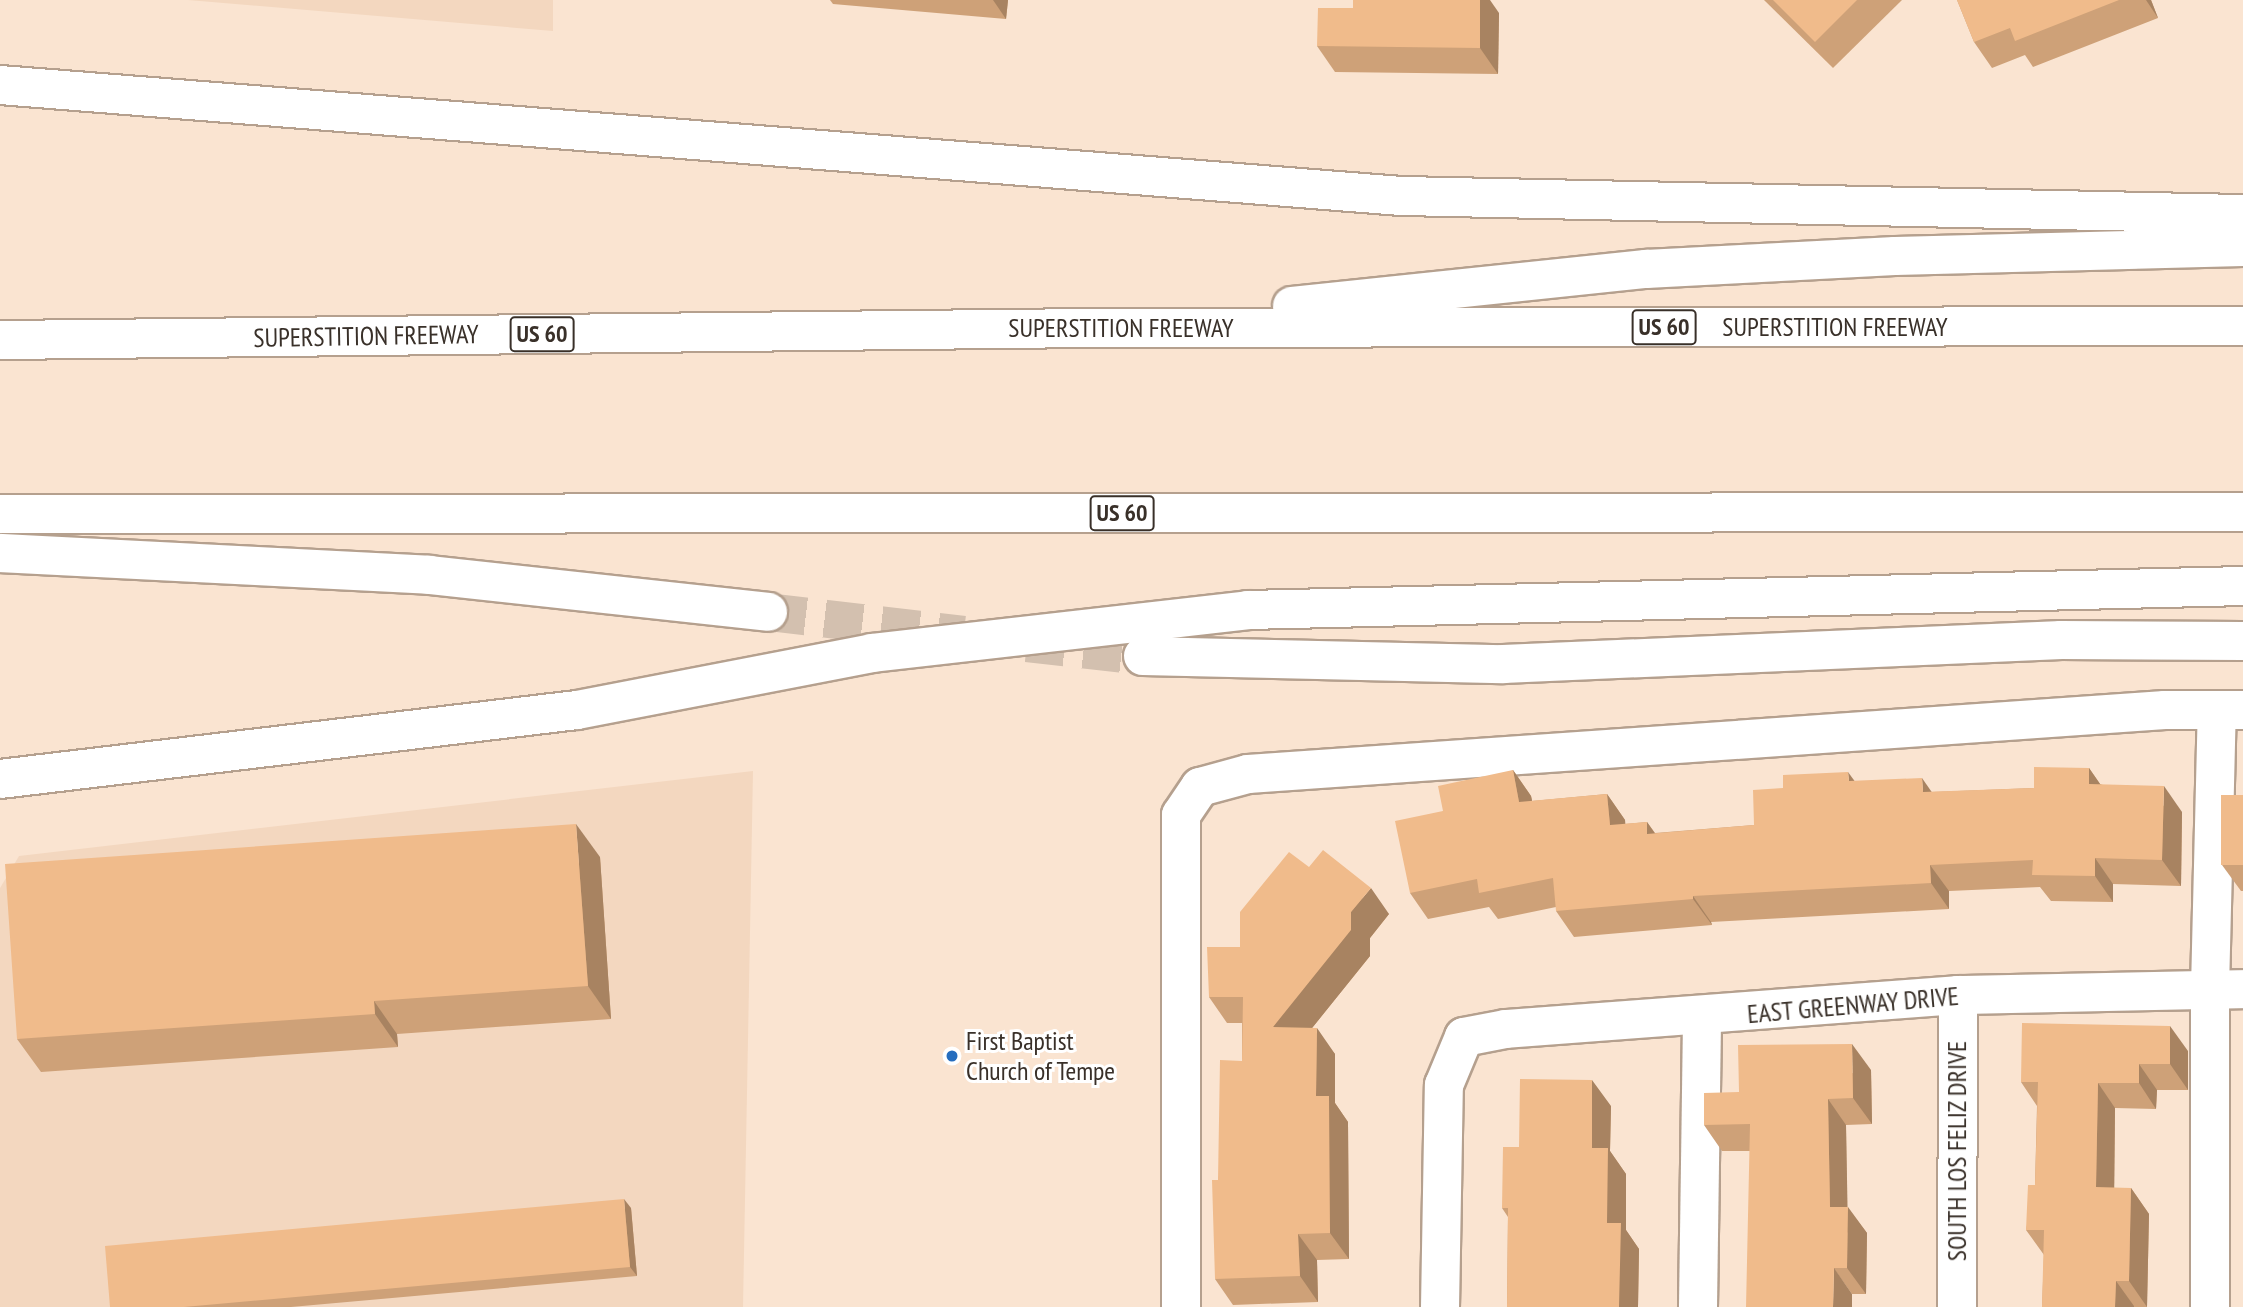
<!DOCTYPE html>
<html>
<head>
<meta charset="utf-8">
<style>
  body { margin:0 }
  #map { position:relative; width:2243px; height:1307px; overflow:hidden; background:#fae4d1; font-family:"PT Sans Narrow",sans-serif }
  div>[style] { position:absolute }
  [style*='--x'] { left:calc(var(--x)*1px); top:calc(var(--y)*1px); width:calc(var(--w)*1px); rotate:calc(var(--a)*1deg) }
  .built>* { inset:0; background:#f3d7bf }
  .highway-tunnel>* { height:38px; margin-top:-19px; transform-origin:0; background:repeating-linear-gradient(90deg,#d3c0af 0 38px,transparent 0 57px) }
  .roads { filter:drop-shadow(2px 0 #b5a08e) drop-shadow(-2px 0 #b5a08e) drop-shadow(0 2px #b5a08e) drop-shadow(0 -2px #b5a08e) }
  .minor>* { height:38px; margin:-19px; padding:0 19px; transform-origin:19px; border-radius:19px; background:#fff }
  .highway>* { height:38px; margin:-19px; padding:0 19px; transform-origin:19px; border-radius:19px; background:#fff }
  .wall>* { inset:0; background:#cea178 }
  .shaded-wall>* { inset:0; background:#a88361 }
  .building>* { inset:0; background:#f0bb8b; transform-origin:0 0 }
  .dots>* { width:19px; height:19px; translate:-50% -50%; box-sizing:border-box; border:4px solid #fff; border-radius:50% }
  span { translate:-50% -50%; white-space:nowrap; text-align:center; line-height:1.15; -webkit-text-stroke:6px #fff; paint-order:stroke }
  .shield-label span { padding:2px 5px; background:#fff; border:2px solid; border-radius:5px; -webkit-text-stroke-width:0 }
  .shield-label { font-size:24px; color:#393029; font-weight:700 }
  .street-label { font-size:26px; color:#393029 }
  .poi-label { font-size:26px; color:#393029 }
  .left { translate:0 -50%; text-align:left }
</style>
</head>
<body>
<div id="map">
  <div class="built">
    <i style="clip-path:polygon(188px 0,553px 0,553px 31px)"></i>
    <i style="clip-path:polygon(753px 771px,743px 1307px,0 1307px,0 888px,19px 856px)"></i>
  </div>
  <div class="highway-tunnel">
    <i style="--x:768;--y:612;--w:197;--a:6.7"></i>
    <i style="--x:1027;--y:643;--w:117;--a:6.4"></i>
  </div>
  <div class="roads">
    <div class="minor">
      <i style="--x:1181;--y:1307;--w:492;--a:-90"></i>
      <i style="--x:1181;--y:815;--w:34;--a:-56"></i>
      <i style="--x:1200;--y:787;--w:50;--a:-15.2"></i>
      <i style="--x:1248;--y:774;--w:919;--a:-3.99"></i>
      <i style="--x:2165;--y:710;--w:78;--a:0"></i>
      <i style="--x:1440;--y:1307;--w:222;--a:-89"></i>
      <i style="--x:1444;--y:1085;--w:52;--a:-67.4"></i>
      <i style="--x:1464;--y:1037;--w:43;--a:-10.8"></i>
      <i style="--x:1506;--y:1029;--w:453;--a:-4.3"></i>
      <i style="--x:1958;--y:995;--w:285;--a:-1.2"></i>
      <i style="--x:1698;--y:1307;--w:289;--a:-89.2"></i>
      <i style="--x:1957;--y:1307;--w:312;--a:-89.8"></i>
      <i style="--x:2210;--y:1307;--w:318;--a:-90"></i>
      <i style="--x:2210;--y:989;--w:279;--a:-88.6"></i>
    </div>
    <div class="highway">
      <i style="--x:0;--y:85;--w:1406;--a:4.53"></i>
      <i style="--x:1402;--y:196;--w:841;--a:1.23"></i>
      <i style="--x:1292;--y:306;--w:356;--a:-6"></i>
      <i style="--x:1646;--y:269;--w:249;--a:-3"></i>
      <i style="--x:1895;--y:256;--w:348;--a:-1.5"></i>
      <i style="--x:0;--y:340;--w:1085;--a:-0.63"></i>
      <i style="--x:1085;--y:328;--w:1158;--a:-0.1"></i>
      <i style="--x:0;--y:514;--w:2243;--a:-0.05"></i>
      <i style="--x:0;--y:553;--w:430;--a:2.9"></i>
      <i style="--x:429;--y:575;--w:341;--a:6.2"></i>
      <i style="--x:1143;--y:656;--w:360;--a:1.3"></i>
      <i style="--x:1503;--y:664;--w:559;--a:-2.46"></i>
      <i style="--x:2061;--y:640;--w:182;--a:0.3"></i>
      <i style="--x:0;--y:779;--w:581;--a:-6.82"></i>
      <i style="--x:577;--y:710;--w:300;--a:-10.9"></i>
      <i style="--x:872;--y:653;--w:378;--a:-6.5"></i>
      <i style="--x:1248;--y:610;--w:995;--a:-1.38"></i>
    </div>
  </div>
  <div class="wall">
    <i style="clip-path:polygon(830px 0,1008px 0,1006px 19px,833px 4px)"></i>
    <i style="clip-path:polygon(1764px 0,1902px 0,1833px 68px)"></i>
    <i style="clip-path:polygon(1957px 0,2151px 0,2158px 18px,2033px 67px,2025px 55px,1992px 68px,1974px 42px)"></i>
    <i style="clip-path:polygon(1499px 13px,1498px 74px,1335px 72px,1317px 46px)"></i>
    <i style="clip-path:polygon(2089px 768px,2100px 784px,2182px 812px,2181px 886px,2113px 884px,2113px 902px,2051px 901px,2040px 887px,1949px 891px,1949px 909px,1711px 922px,1712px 925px,1574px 937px,1556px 911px,1556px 907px,1498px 919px,1489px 907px,1428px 919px,1410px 893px,1443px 811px,1513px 770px,1531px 796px,1532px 801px,1607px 794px,1625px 820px,1625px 824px,1647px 822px,1655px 833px,1754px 825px,1783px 788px,1854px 781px,1932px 792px,2034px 788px)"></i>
    <i style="clip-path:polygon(2243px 795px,2243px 891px,2241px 891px,2222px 865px)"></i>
    <i style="clip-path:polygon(600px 857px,611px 1019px,397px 1034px,398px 1047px,41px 1072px,17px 1039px)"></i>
    <i style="clip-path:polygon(1309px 867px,1389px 914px,1370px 938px,1370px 956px,1312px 1028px,1335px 1054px,1335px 1103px,1348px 1122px,1349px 1259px,1317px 1260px,1318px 1302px,1233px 1305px,1215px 1279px,1218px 1180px,1242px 1061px,1242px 1023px,1227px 1023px,1209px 997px,1240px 947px)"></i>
    <i style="clip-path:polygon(2188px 1051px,2188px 1090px,2157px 1090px,2156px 1109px,2115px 1108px,2114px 1188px,2131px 1188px,2149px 1214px,2147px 1307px,2042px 1307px,2044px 1255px,2026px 1230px,2035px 1185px,2037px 1106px,2021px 1082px)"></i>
    <i style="clip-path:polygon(1871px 1070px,1872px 1124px,1846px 1125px,1847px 1207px,1867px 1233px,1866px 1294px,1852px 1294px,1750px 1151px,1722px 1151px,1704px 1125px,1739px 1092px)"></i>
    <i style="clip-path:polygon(1611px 1106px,1610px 1151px,1626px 1174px,1626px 1230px,1639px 1249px,1638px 1307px,1507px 1307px,1508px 1217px,1502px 1208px,1519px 1147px)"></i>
    <i style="clip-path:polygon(631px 1208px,637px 1276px,291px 1307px,110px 1307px)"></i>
  </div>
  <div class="shaded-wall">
    <i style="clip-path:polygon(993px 0,1008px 0,1006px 19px)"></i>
    <i style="clip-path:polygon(1480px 0,1490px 0,1499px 13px,1498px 74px,1480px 48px)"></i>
    <i style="clip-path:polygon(2146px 0,2151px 0,2158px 18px)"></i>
    <i style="clip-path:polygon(2089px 768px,2107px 794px,2089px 784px)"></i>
    <i style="clip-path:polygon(1513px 770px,1531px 796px,1538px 828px,1519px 802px)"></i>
    <i style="clip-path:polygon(1848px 772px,1867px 798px,1849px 781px)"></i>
    <i style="clip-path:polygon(1922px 778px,1940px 804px,1923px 792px)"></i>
    <i style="clip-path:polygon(2164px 786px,2182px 812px,2181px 886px,2162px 860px)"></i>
    <i style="clip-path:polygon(1607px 794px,1625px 820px,1628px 851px,1610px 825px)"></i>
    <i style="clip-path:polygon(1647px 822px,1665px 848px,1647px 834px)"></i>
    <i style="clip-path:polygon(576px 824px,600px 857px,611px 1019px,588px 986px)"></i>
    <i style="clip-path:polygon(2095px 858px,2113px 884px,2113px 902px,2095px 876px)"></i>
    <i style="clip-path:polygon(1930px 865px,1949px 891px,1949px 909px,1931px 883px)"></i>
    <i style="clip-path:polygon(1371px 888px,1389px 914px,1370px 938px,1370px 956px,1292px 1053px,1273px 1027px,1351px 912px)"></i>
    <i style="clip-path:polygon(1693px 896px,1711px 922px,1712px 925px,1693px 899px)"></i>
    <i style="clip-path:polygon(374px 1001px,397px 1034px,398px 1047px,375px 1014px)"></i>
    <i style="clip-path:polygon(2170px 1026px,2188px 1051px,2188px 1090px,2170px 1064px)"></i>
    <i style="clip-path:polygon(1317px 1028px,1335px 1054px,1335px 1103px,1348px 1122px,1349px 1259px,1330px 1233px,1316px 1096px)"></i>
    <i style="clip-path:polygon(1852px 1044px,1871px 1070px,1872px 1124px,1853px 1098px)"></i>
    <i style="clip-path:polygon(2139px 1064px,2157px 1090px,2156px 1109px,2139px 1083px)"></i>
    <i style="clip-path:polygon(1592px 1080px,1611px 1106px,1610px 1151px,1626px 1174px,1626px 1230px,1639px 1249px,1638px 1307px,1619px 1307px,1607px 1223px,1592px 1148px)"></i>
    <i style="clip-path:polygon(2098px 1083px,2115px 1108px,2114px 1213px,2096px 1187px)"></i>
    <i style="clip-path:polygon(1828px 1099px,1846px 1125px,1848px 1233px,1830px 1207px)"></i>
    <i style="clip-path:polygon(2131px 1188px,2149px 1214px,2147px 1307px,2129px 1281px)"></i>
    <i style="clip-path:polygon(624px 1199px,631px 1208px,637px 1276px,630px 1267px)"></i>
    <i style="clip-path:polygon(1848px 1207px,1867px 1233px,1866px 1294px,1847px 1268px)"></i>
    <i style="clip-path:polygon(1298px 1234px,1317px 1260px,1318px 1302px,1300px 1276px)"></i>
    <i style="clip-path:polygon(1834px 1268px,1852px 1294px,1852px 1307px,1833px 1307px)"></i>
    <i style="clip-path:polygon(2116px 1281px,2134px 1306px,2134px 1307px,2115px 1307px)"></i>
  </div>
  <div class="building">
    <i style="clip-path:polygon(1353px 0,1480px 0,1480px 48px,1317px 46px,1318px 8px,1353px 8px)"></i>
    <i style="clip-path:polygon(1773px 0,1857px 0,1815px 42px)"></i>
    <i style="clip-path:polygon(1957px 0,2119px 0,2015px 41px,2010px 28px,1974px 42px)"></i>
    <i style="clip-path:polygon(2034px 767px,2089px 768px,2089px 784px,2164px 786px,2162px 860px,2095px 858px,2095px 876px,2032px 875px,2033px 860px,1930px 865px,1931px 883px,1693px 896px,1693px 899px,1556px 911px,1553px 878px,1479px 893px,1477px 879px,1410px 893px,1395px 821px,1443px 811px,1438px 786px,1513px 770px,1519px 802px,1607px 794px,1610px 825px,1647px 822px,1647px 834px,1754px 825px,1753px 790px,1783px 788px,1783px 775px,1848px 772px,1849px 781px,1922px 778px,1923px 792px,2034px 788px)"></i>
    <i style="left:2221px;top:795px;width:22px;height:70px"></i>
    <i style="clip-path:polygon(576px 824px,588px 986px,374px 1001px,375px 1014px,17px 1039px,5px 864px)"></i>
    <i style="clip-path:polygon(1323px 850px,1371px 888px,1351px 912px,1351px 930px,1273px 1027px,1317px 1028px,1316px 1096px,1329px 1096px,1330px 1233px,1298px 1234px,1300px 1276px,1215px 1279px,1212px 1180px,1218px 1180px,1220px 1060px,1242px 1061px,1243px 997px,1209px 997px,1207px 947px,1240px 947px,1240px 912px,1289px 852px,1309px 867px)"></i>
    <i style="clip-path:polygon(2022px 1023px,2170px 1026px,2170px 1064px,2139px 1064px,2139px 1083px,2098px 1083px,2096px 1187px,2131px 1188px,2129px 1281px,2116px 1281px,2115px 1307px,2042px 1307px,2044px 1230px,2026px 1230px,2028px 1185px,2035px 1185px,2038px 1082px,2021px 1082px)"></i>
    <i style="clip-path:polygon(1852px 1044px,1853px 1098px,1828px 1099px,1830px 1207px,1848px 1207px,1847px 1268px,1834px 1268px,1833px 1307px,1746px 1307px,1750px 1124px,1704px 1125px,1704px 1093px,1739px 1092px,1738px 1045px)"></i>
    <i style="clip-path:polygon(1520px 1079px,1592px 1080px,1592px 1148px,1608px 1148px,1607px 1223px,1621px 1223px,1619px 1307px,1507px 1307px,1508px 1208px,1502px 1208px,1503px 1147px,1519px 1147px)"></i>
    <i style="clip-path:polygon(624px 1199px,630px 1267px,184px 1307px,110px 1307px,105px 1246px)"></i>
  </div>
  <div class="dots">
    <i style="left:952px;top:1056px;background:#256dbe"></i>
  </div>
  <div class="shield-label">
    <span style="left:1664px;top:327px">US 60</span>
    <span style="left:542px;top:334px">US 60</span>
    <span style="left:1122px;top:513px">US 60</span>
  </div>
  <div class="street-label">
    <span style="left:1835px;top:327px">SUPERSTITION FREEWAY</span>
    <span style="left:1121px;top:328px">SUPERSTITION FREEWAY</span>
    <span style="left:366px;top:336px;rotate:-1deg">SUPERSTITION FREEWAY</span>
    <span style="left:1853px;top:1005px;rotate:-5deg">EAST GREENWAY DRIVE</span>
    <span style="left:1957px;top:1151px;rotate:-90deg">SOUTH LOS FELIZ DRIVE</span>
  </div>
  <div class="poi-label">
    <span class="left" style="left:966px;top:1056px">First Baptist<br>Church of Tempe</span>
  </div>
</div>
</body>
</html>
